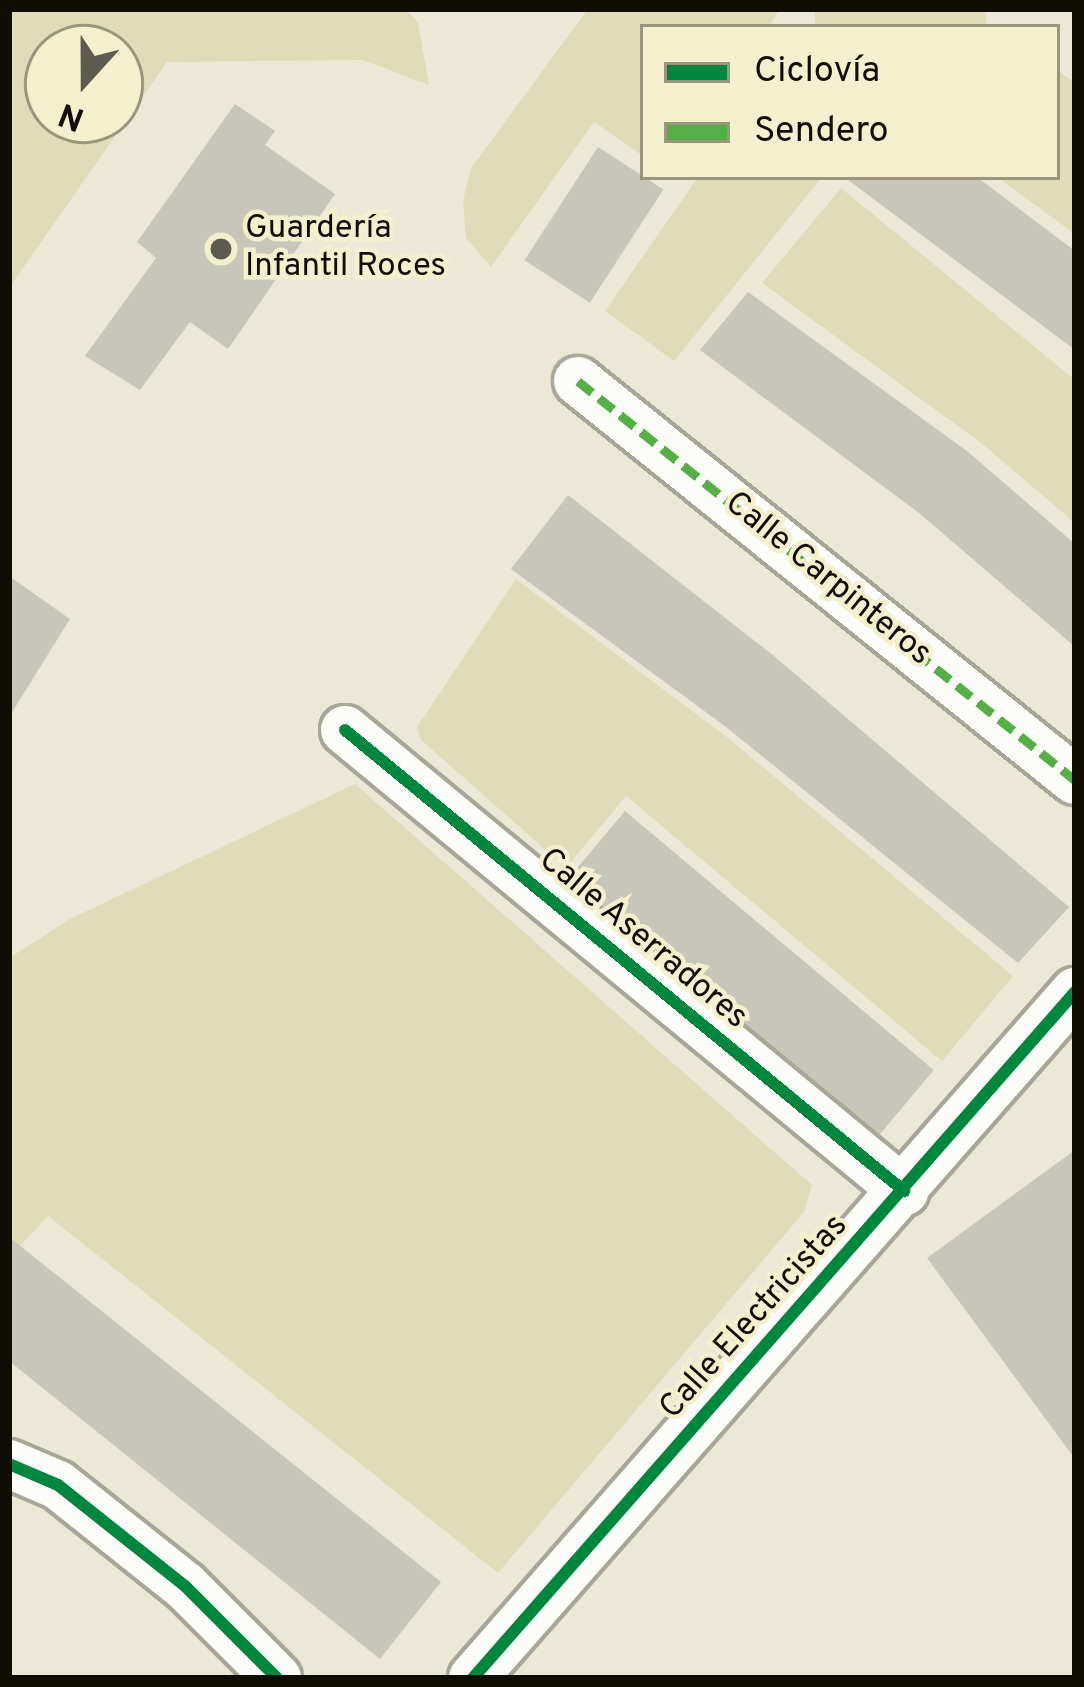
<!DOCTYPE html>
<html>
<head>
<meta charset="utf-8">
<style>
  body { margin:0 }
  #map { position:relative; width:1084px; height:1687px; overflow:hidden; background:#ebe9d6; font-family:Overpass,sans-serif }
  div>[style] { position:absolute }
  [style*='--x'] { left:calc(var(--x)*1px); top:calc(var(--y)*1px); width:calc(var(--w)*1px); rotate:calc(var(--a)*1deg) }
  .green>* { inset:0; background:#e0dcba; transform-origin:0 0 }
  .building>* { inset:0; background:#c8c6b7; transform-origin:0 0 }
  .roads { filter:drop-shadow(3px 0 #a8a697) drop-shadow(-3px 0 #a8a697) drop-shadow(0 3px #a8a697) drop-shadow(0 -3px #a8a697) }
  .street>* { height:48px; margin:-24px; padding:0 24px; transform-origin:24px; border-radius:24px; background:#fcfcf9 }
  .quiet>* { height:9px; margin-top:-4.5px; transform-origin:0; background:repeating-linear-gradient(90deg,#54b044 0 18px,transparent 0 27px) }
  .cycleway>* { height:12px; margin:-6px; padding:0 6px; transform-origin:6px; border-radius:6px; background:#00873e }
  .dots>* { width:33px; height:33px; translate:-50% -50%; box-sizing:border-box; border:6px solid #f4f0cd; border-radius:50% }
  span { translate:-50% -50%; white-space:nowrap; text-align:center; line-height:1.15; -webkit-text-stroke:9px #f4f0cd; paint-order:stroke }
  .poi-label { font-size:33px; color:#100e04 }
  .left { translate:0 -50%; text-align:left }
  .street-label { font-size:33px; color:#100e04 }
  .frame { position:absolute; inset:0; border:12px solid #100e04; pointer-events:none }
  .legend { position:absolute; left:640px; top:24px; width:420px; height:156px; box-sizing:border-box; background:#f4f0cd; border:3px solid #99967d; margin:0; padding:15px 21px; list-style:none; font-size:36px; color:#100e04 }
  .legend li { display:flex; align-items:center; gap:24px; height:60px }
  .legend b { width:60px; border:3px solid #99967d }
  .north { position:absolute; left:24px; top:24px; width:120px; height:120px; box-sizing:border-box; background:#f4f0cd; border:3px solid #99967d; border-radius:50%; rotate:201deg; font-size:33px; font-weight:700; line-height:48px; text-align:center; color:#100e04 }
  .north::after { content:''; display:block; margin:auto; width:42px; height:54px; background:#5d5b4e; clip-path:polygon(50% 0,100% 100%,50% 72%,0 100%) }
</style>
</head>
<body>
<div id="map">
  <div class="green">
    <i style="clip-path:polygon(evenodd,9px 9px,405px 9px,418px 22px,429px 85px,363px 60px,167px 62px,9px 288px,9px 9px,48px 48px,120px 48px,120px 120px,48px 120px,48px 48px)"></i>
    <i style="clip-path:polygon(588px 9px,780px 9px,768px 27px,643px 27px,643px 156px,594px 122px,491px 267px,466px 238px,463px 200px,471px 168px)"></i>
    <i style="left:815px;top:9px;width:171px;height:22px"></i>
    <i style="clip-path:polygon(1057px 70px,1075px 83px,1075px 234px,997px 177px,1057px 177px)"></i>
    <i style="clip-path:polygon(698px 177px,822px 177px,674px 361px,605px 311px)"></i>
    <i style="clip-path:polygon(841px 188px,1075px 380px,1075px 523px,981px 443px,762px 283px)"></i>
    <i style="clip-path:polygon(516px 579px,727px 737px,1013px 976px,942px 1061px,626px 796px,566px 868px,420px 739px,417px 727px)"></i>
    <i style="clip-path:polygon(355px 784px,812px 1185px,804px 1212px,498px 1573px,48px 1216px,20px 1246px,9px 1243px,9px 958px,70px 919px)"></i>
  </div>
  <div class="building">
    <i style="clip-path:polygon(235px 104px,275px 131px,265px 145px,335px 194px,228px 349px,190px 322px,140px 390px,85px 356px,156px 258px,137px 242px)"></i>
    <i style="left:598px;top:147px;width:78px;height:135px;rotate:33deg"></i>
    <i style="clip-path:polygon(844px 177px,977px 177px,1075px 251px,1075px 350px)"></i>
    <i style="clip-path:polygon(748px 292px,967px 451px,1075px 544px,1075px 647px,919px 513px,700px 350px)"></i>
    <i style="clip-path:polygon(568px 495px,774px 656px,1069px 907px,1018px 963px,726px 727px,511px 569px)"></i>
    <i style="clip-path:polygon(9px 576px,70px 619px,9px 717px)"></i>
    <i style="left:625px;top:811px;width:403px;height:87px;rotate:40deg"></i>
    <i style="clip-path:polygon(1075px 1150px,1075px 1459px,927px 1258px)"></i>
    <i style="clip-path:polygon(9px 1237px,441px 1582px,380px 1659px,9px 1361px)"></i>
  </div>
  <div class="roads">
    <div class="street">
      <i style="--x:578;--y:381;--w:637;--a:38.76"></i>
      <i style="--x:345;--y:730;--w:725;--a:39.51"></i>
      <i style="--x:9;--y:1464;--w:53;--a:23.2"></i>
      <i style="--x:58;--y:1485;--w:162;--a:38.5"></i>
      <i style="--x:185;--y:1586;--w:130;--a:45"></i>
      <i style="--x:473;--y:1678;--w:913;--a:-48.73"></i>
    </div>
  </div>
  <div class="quiet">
    <i style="--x:578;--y:381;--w:637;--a:38.76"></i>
  </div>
  <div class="cycleway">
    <i style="--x:345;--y:730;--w:725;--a:39.51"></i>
    <i style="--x:9;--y:1464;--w:53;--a:23.2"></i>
    <i style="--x:58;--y:1485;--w:162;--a:38.5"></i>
    <i style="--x:185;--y:1586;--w:130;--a:45"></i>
    <i style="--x:473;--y:1678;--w:913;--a:-48.73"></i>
  </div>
  <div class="dots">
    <i style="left:221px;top:249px;background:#5d5b4e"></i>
  </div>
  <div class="poi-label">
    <span class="left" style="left:245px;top:249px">Guardería<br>Infantil Roces</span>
  </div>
  <div class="street-label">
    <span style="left:827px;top:580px;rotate:39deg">Calle Carpinteros</span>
    <span style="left:642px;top:940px;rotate:40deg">Calle Aserradores</span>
    <span style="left:755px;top:1318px;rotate:-48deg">Calle Electricistas</span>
  </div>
  <div class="frame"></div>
  <ul class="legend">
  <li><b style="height:15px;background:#00873e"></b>Ciclovía</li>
  <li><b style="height:15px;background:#54b044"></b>Sendero</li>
  </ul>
  <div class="north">N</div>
</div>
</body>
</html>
